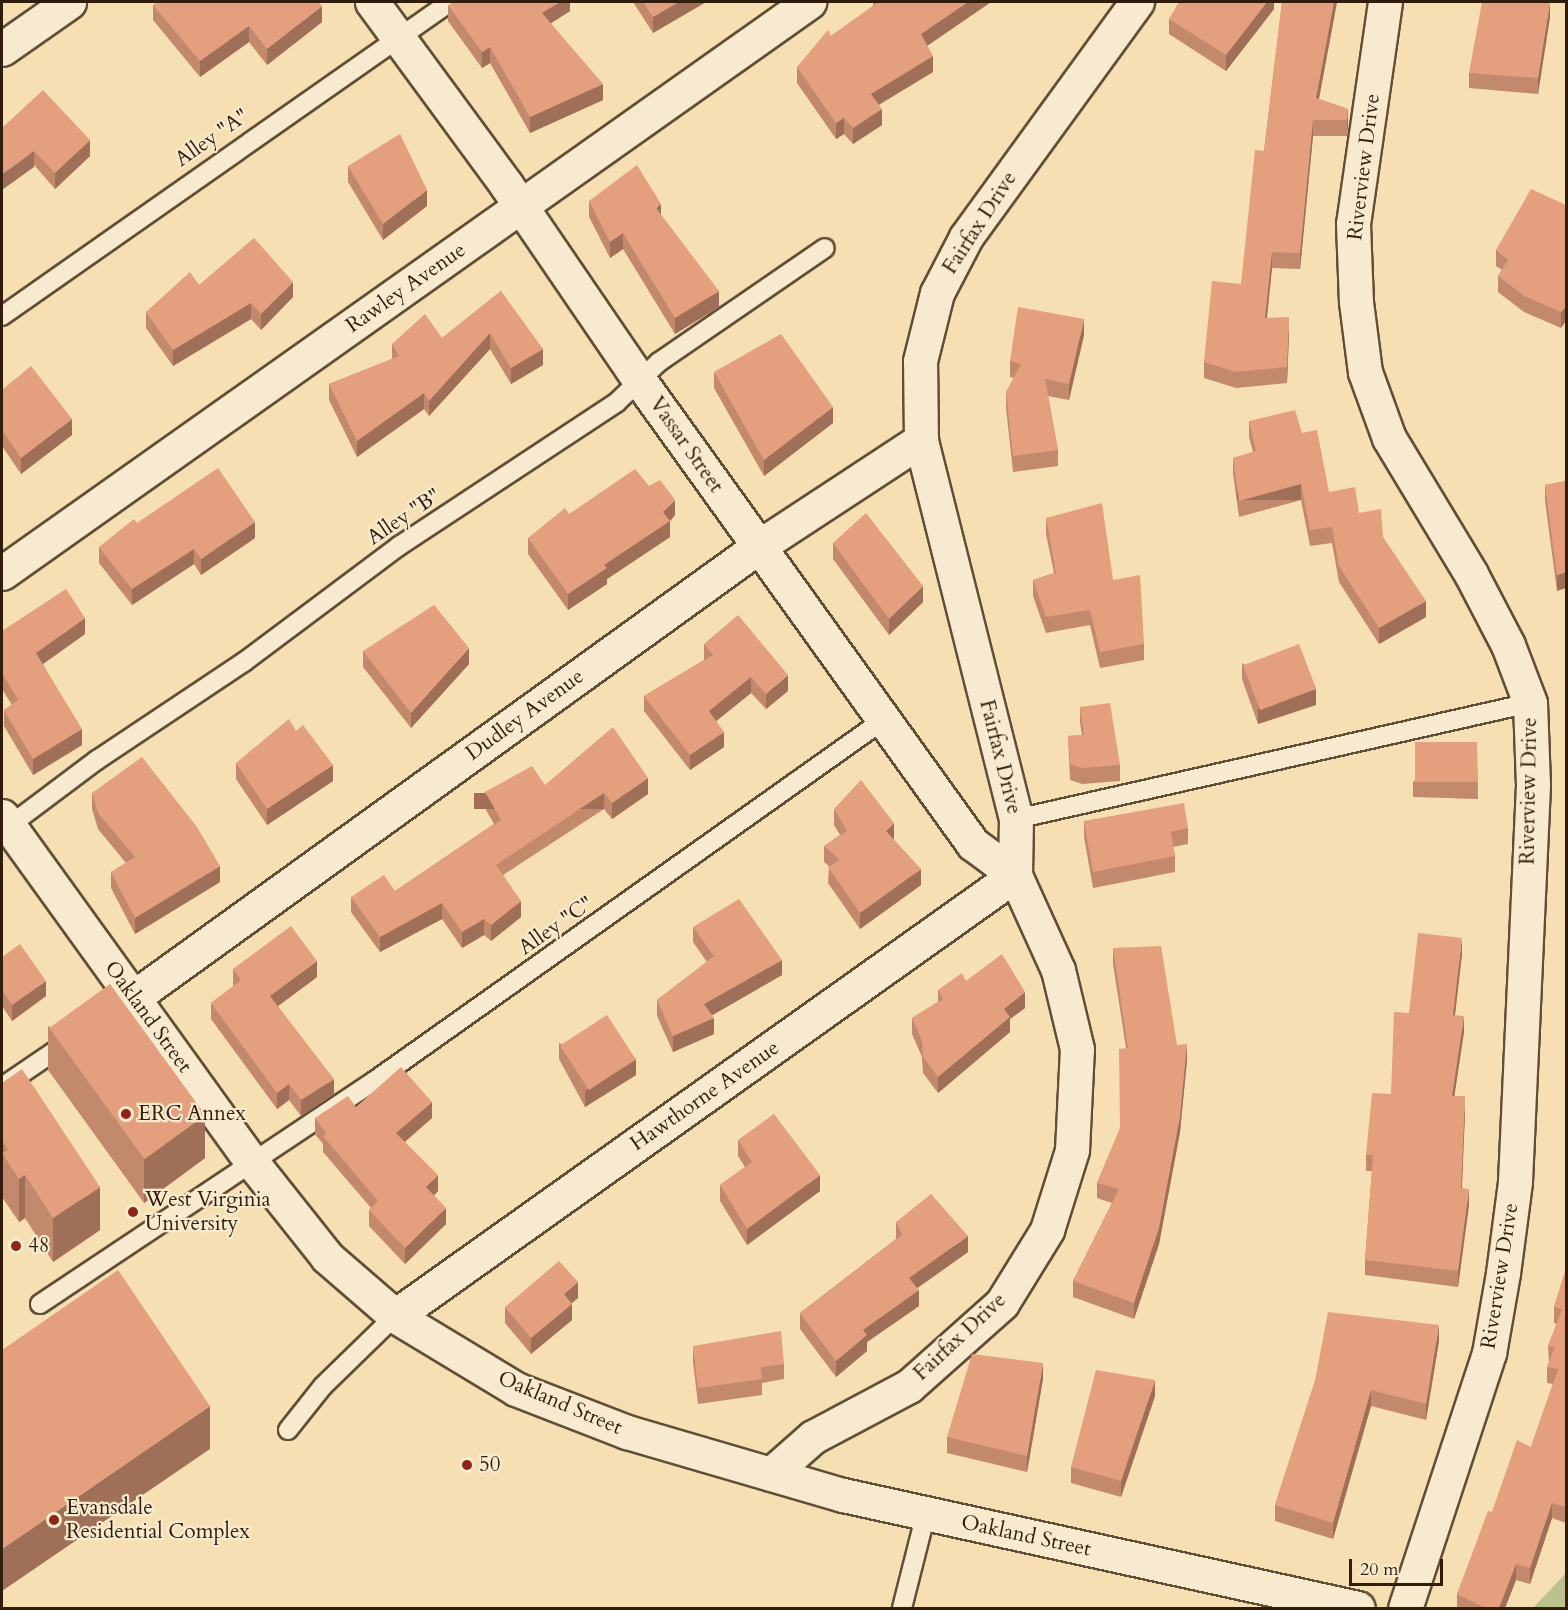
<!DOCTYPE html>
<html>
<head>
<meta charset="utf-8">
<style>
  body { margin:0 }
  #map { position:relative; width:1568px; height:1610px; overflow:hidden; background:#f5dfb3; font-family:Cardo,serif }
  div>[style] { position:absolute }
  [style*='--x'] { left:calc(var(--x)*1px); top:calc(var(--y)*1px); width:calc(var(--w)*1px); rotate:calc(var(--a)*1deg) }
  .green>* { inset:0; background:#bac28e }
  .roads { filter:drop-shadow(2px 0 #614e36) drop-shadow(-2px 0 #614e36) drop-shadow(0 2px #614e36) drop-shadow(0 -2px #614e36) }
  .service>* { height:18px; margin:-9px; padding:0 9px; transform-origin:9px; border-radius:9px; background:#f8eace }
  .minor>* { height:33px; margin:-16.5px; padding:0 16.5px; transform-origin:16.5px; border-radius:16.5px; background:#f8eace }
  .tertiary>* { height:33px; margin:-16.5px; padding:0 16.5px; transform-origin:16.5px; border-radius:16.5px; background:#f8eace }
  .wall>* { inset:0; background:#c3896c }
  .shaded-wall>* { inset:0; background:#9f6f58; transform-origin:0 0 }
  .building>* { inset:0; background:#e39f7e; transform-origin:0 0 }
  .dots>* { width:16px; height:16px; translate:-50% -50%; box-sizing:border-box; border:3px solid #f8eace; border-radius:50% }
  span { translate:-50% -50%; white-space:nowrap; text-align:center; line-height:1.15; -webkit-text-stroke:4.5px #f8eace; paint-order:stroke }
  .street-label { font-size:21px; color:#301d0c }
  .poi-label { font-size:21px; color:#301d0c }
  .left { translate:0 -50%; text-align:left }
  .frame { position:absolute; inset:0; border:3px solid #301d0c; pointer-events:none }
  .scale { position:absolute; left:1349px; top:1559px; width:94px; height:27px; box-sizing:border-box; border:3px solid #301d0c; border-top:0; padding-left:8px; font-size:18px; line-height:21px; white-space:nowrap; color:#301d0c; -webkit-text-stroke:4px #f8eace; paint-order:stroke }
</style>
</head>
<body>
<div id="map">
  <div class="green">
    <i style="clip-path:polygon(1566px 1573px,1566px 1608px,1533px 1608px)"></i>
  </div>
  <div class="roads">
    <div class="service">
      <i style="--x:2;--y:316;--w:547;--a:-35.03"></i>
      <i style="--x:1016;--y:819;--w:527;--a:-12.72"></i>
      <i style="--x:9;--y:826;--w:110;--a:-36.9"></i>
      <i style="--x:97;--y:760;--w:177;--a:-33.7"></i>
      <i style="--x:244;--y:662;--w:194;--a:-36.8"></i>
      <i style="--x:399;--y:546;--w:261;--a:-33.4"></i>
      <i style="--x:617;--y:402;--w:58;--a:-43.6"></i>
      <i style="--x:659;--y:362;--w:201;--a:-34.5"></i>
      <i style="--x:2;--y:1087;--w:80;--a:-34.3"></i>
      <i style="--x:40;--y:1304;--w:400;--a:-33.7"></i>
      <i style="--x:373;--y:1082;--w:624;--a:-35.35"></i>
      <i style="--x:288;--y:1430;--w:56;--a:-51.5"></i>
      <i style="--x:323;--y:1386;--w:100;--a:-44.2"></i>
      <i style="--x:902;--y:1608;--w:98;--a:-75.8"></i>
    </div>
    <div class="minor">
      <i style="--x:372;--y:2;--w:228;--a:53.7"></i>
      <i style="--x:507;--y:186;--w:236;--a:55.7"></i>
      <i style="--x:640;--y:381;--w:570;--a:54.28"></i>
      <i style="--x:973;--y:844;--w:52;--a:36.4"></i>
      <i style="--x:1015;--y:875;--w:761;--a:144.58"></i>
      <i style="--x:1385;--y:2;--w:224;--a:98.2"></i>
      <i style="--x:1353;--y:224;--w:78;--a:87.8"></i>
      <i style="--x:1356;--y:302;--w:71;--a:82.7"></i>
      <i style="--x:1365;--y:372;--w:70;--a:70"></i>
      <i style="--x:1389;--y:438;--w:159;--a:58.9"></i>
      <i style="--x:1471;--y:574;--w:80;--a:62.5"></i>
      <i style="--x:1508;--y:645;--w:62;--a:69.2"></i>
      <i style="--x:1530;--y:703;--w:82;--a:87.9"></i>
      <i style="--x:1533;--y:785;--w:397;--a:92.6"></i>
      <i style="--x:1515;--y:1182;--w:92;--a:97.5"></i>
      <i style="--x:1503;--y:1273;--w:81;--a:99.9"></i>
      <i style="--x:1489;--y:1353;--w:268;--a:108.2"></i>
      <i style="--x:2;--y:573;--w:989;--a:-35.28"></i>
      <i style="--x:2;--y:816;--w:425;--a:54.2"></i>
      <i style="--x:251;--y:1161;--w:122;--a:51.6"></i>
      <i style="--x:327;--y:1257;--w:90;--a:40.9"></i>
      <i style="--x:395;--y:1316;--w:141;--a:31.1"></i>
      <i style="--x:516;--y:1389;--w:119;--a:21.2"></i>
      <i style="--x:627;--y:1432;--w:225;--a:16.3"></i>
      <i style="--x:843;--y:1495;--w:527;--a:12.38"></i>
      <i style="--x:134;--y:997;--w:769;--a:-35.8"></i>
      <i style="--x:758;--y:547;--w:195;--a:-33.3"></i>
      <i style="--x:771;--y:1474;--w:56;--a:-41.4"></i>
      <i style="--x:813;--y:1437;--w:109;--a:-28"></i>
      <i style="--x:909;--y:1386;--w:125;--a:-41.7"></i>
      <i style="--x:1002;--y:1303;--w:86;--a:-58.3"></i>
      <i style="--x:1047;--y:1230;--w:84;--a:-72.6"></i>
      <i style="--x:1072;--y:1150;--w:101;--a:-87.2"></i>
      <i style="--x:1077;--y:1049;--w:81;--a:-103.5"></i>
      <i style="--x:1058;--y:970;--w:104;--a:-114.4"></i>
      <i style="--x:1015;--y:875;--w:56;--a:-89"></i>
      <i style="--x:1016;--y:819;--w:391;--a:-104.1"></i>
      <i style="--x:921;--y:440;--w:79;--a:-90.7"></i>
      <i style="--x:920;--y:361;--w:70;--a:-76"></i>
      <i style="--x:937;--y:293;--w:63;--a:-62.6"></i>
      <i style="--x:966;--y:237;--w:291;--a:-54"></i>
    </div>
    <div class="tertiary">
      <i style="--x:2;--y:49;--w:82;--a:-35"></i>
    </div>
  </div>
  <div class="wall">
    <i style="clip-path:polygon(570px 2px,570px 11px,551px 23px,603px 100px,530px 133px,490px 63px,482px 68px,448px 21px,448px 5px)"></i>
    <i style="clip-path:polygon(633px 2px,706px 2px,653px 33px)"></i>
    <i style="clip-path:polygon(873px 2px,991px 2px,927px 46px,933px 72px,879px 105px,882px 125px,853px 144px,844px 134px,836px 139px,797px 83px,797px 67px,831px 36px,873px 6px)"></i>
    <i style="clip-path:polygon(1274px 2px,1274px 9px,1226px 71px,1169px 34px,1169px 19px)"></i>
    <i style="clip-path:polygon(1282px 2px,1337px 2px,1319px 99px,1348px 109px,1348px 124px,1347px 136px,1313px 136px,1300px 269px,1272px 268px,1267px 318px,1289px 333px,1287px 383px,1236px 388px,1204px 378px,1204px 362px,1241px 284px,1264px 151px)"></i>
    <i style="clip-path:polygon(153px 5px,322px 22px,267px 65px,249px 42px,200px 77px,153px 20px)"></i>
    <i style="clip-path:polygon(1550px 17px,1538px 94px,1469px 88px,1469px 73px)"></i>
    <i style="clip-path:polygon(2px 128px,90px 156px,55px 189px)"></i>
    <i style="clip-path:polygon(348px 166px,427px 206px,383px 240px,348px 182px)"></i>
    <i style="clip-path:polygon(589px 201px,661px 215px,719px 307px,675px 334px,623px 249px,610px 258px,589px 217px)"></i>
    <i style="clip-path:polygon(1566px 205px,1561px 328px,1524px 312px,1498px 292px,1498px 276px,1502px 270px,1496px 266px,1496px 250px)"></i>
    <i style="clip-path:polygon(199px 285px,293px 297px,261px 330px,251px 319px,173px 366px,146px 328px,146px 312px)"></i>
    <i style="clip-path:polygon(501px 291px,543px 365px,511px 384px,490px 349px,429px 416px,424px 409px,357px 457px,329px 400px,329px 384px,392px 359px,392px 344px,442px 338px)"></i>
    <i style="clip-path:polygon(1084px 335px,1069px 400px,1048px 396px,1058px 450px,1058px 466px,1013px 472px,1006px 408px,1006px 392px,1014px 378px,1010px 377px,1010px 361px)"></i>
    <i style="clip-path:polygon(714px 372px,833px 423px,764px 476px,714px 388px)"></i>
    <i style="clip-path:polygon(2px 390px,72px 435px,21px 474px,2px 446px)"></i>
    <i style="clip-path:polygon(1249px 421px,1302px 433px,1329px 492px,1359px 513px,1383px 537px,1426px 617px,1379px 644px,1339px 582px,1332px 543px,1310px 546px,1301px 500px,1239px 517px,1233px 474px,1233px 458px,1253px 452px,1249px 437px)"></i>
    <i style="clip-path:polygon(1566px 481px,1557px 591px,1545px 501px,1545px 485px)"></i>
    <i style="clip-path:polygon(649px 486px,675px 515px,670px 521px,670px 537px,607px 579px,607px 584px,568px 610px,528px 554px,528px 538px,569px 514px)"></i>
    <i style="clip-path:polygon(1046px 518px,1113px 580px,1144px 644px,1144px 660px,1100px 668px,1090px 625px,1046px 633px,1033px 596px,1033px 580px,1054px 573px,1046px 534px)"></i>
    <i style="clip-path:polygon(137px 523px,255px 538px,201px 575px,194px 564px,132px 605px,99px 563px,99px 547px)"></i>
    <i style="clip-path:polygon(833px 543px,923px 602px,889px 635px,833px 559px)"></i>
    <i style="clip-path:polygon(2px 631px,85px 634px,43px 664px,82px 745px,33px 775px,4px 726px,4px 710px,12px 705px,2px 689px)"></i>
    <i style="clip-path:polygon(704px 644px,788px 691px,766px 709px,751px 693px,716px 721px,724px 747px,690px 770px,644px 711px,644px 696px,704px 660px)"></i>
    <i style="clip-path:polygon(363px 651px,469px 664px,411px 728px,363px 667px)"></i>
    <i style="clip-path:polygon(1242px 663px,1316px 705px,1258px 724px,1242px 679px)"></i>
    <i style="clip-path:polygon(1080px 707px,1120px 765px,1120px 781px,1082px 784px,1070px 780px,1068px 736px,1082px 735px,1080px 723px)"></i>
    <i style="clip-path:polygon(296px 731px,333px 781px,267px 825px,236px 779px,236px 763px)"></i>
    <i style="clip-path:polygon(1477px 742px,1478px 799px,1413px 797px,1413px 782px)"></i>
    <i style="clip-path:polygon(545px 785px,648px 794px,612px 819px,604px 809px,503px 875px,521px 917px,491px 941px,484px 935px,462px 948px,442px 919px,380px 952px,351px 912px,351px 897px,395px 891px,494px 824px,485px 808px,485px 792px)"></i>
    <i style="clip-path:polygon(92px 793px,220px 882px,135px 934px,111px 888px,111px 872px,126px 863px,98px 829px,92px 809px)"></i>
    <i style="clip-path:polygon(834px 809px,894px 839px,893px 839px,921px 885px,860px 929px,828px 883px,829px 866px,824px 862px,824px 846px,840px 835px,834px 825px)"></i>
    <i style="clip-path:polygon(1084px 821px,1188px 828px,1188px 844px,1173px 847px,1175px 856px,1175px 872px,1093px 888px,1084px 837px)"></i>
    <i style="clip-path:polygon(693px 927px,782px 975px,712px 1015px,714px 1034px,673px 1052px,657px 1016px,657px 1000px,707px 962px,693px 942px)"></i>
    <i style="clip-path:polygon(1113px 948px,1187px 1060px,1180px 1132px,1159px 1244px,1134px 1319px,1073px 1297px,1073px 1281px,1112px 1203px,1097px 1198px,1097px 1183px,1120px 1129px,1126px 1048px,1113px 964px)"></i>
    <i style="clip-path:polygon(1462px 954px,1455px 1015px,1464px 1032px,1454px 1096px,1465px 1112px,1462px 1188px,1469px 1205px,1458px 1287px,1365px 1275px,1365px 1260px,1372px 1171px,1366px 1171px,1366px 1155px,1391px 1094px)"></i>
    <i style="clip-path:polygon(2px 957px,46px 996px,12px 1021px,2px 1006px)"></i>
    <i style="clip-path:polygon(233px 969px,317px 977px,278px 1006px,334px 1094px,301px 1116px,289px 1100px,277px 1109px,211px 1019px,211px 1003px,234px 986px,233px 985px)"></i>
    <i style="clip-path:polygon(966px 981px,1025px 1008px,1010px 1019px,1010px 1032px,938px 1093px,923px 1073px,922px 1057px,912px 1034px,912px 1018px,938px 1002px,938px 990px)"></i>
    <i style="clip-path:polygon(48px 1026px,205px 1158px,144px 1203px,48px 1070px)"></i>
    <i style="clip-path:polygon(559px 1043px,636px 1075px,585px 1107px,559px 1059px)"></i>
    <i style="clip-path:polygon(2px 1083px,100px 1230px,53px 1262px,25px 1218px,19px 1222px,2px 1197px)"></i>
    <i style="clip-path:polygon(356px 1107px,432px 1118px,405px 1142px,438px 1191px,434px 1195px,446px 1224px,405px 1264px,369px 1226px,369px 1210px,371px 1208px,323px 1152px,323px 1144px,315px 1134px,315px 1118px)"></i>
    <i style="clip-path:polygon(738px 1140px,820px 1191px,747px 1245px,720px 1201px,720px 1185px,745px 1167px,738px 1156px)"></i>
    <i style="clip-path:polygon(896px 1222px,968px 1252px,917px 1288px,919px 1306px,867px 1342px,867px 1351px,836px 1377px,800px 1329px,800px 1313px,896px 1239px)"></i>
    <i style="clip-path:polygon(1566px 1271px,1566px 1523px,1552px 1518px,1530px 1584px,1516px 1580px,1505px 1608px,1457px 1608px,1457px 1594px,1492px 1512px,1531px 1447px,1553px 1384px,1547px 1383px,1547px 1367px,1549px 1362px,1548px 1346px,1557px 1324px,1554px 1323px,1554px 1307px)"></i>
    <i style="clip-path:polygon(578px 1298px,571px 1303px,572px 1320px,531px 1354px,505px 1323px,505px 1307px)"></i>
    <i style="clip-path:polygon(1439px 1341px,1426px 1420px,1371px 1406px,1333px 1539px,1275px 1521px,1275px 1505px,1315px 1381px)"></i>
    <i style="clip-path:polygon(693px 1346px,784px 1364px,784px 1379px,762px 1383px,762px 1395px,698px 1404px,693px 1362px)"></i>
    <i style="clip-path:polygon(1043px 1379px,1027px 1472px,947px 1453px,947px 1437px)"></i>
    <i style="clip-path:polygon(1155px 1396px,1121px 1497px,1071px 1483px,1071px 1467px)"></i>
  </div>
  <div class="shaded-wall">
    <i style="clip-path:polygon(560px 2px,570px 2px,570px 11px,542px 29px,542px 13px)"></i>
    <i style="clip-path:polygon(679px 2px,706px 2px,653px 33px,653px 17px)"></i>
    <i style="clip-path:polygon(968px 2px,991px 2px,921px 50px,921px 34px)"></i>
    <i style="clip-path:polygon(1267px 2px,1274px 2px,1274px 9px,1226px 71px,1226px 55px)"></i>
    <i style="clip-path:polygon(1334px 2px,1337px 2px,1316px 114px,1316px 98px)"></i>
    <i style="clip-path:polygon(1550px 2px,1550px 17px,1538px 94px,1538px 78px)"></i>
    <i style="clip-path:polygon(322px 6px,322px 22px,267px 65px,267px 49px)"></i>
    <i style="clip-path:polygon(249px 26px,249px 42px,200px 77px,200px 61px)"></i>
    <i style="clip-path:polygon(490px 47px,490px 63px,482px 68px,482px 52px)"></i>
    <i style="clip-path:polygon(933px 56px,933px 72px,871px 109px,871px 94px)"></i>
    <i style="clip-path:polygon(603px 84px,603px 100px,530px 133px,530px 117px)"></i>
    <i style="clip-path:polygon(882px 109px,882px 125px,853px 144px,853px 128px)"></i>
    <i style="clip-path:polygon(1348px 109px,1348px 124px,1347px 136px,1347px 120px)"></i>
    <i style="clip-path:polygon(844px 118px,844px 134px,836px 139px,836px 123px)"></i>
    <i style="clip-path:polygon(1313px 120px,1313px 136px,1300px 269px,1300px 253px)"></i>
    <i style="clip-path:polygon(90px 140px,90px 156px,55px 189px,55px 173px)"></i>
    <i style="clip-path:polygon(34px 151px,34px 167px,2px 190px,2px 174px)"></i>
    <i style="clip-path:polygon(427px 190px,427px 206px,383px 240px,383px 224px)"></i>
    <i style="clip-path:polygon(661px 204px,661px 220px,656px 208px)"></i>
    <i style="clip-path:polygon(623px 233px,623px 249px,610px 258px,610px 242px)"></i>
    <i style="clip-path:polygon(1272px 252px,1272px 268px,1265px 334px,1265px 318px)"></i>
    <i style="clip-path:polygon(293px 282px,293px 297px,261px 330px,261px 314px)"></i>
    <i style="clip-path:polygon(719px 291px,719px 307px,675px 334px,675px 318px)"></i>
    <i style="clip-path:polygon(251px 303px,251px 319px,173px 366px,173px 350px)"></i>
    <i style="clip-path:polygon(1566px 306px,1566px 321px,1561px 328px,1561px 312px)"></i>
    <i style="clip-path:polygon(1289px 317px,1289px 333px,1287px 383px,1287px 367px)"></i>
    <i style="clip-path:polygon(1084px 319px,1084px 335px,1069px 400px,1069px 384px)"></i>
    <i style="clip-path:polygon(490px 333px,490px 349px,429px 416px,429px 401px)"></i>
    <i style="clip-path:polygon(543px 349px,543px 365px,511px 384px,511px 368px)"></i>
    <i style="clip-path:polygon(424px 393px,424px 409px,357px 457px,357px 441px)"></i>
    <i style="clip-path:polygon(833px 407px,833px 423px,764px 476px,764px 460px)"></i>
    <i style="clip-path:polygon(72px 419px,72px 435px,21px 474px,21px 458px)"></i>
    <i style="left:1301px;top:484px;width:16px;height:64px;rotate:90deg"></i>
    <i style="clip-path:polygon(675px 500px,675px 515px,670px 521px,670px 537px,607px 579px,607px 584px,568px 610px,568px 594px,604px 565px,663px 512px)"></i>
    <i style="clip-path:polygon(255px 522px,255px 538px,201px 575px,201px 559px)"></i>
    <i style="clip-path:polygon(194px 549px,194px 564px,132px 605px,132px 589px)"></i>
    <i style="clip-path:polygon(1566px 572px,1566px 588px,1557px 591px,1557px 575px)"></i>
    <i style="clip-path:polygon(923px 586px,923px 602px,889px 635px,889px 619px)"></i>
    <i style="clip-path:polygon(1426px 601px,1426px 617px,1379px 644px,1379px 628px)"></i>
    <i style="clip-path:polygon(85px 618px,85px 634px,36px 669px,36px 653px)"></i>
    <i style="clip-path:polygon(469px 648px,469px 664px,411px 728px,411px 713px)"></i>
    <i style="clip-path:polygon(788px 675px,788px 691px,766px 709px,766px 694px)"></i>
    <i style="clip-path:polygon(751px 677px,751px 693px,709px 727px,709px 711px)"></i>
    <i style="clip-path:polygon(1316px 689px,1316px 705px,1258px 724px,1258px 708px)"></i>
    <i style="clip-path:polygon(82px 729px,82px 745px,33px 775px,33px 759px)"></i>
    <i style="clip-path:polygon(724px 732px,724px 747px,690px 770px,690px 755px)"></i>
    <i style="clip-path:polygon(333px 765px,333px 781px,267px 825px,267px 809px)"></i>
    <i style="clip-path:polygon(648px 778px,648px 794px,612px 819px,612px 803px)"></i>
    <i style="left:604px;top:793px;width:16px;height:130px;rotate:90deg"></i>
    <i style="clip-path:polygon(894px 823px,894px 839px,886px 847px,886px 831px)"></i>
    <i style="clip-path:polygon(220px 866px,220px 882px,135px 934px,135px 918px)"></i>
    <i style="clip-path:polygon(921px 869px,921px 885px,860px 929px,860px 913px)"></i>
    <i style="clip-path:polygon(521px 901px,521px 917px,491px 941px,491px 925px)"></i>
    <i style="clip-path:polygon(442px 903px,442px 919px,380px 952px,380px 937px)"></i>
    <i style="clip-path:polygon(484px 919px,484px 935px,462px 948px,462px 932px)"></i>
    <i style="clip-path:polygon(1462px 938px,1462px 954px,1453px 1031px,1453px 1015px)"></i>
    <i style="clip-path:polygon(782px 960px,782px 975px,704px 1020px,704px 1004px)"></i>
    <i style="clip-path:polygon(317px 961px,317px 977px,270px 1012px,270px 996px)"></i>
    <i style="clip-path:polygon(46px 981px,46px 996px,12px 1021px,12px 1005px)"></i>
    <i style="clip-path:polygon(1025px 992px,1025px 1008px,1010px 1019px,1010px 1032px,938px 1093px,938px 1077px,1004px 1009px)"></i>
    <i style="clip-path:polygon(1464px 1016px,1464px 1032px,1452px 1112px,1452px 1096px)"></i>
    <i style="clip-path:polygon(714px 1018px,714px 1034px,673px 1052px,673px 1036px)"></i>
    <i style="clip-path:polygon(1187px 1044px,1187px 1060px,1180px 1132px,1159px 1244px,1134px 1319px,1134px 1303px)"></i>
    <i style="clip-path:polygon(636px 1059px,636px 1075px,585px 1107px,585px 1091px)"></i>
    <i style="clip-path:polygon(334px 1079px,334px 1094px,301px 1116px,301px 1100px)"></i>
    <i style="clip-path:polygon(289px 1084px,289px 1100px,277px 1109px,277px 1093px)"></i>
    <i style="clip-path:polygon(1465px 1096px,1465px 1112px,1461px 1204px,1461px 1188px)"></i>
    <i style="clip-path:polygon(432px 1102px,432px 1118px,396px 1149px,396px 1133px)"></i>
    <i style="clip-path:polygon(205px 1115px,205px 1158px,144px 1203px,144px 1159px)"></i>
    <i style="clip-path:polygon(25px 1175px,25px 1218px,19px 1222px,19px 1179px)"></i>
    <i style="clip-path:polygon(438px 1175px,438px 1191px,426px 1203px,426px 1187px)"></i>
    <i style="clip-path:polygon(820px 1175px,820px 1191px,747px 1245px,747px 1229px)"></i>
    <i style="clip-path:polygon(100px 1187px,100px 1230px,53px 1262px,53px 1218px)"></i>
    <i style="clip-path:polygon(1469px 1189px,1469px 1205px,1458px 1287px,1458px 1271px)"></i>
    <i style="clip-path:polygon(446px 1208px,446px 1224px,405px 1264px,405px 1248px)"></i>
    <i style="clip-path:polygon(968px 1236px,968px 1252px,909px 1294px,909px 1278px)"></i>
    <i style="clip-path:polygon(578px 1282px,578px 1298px,564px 1310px,564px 1294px)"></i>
    <i style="clip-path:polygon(919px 1290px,919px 1306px,867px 1342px,867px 1351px,836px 1377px,836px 1361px,863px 1330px)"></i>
    <i style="clip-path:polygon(572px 1304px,572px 1320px,531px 1354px,531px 1338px)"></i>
    <i style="clip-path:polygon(1439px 1325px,1439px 1341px,1426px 1420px,1426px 1404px)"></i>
    <i style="clip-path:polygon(1043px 1363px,1043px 1379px,1027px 1472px,1027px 1456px)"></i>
    <i style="clip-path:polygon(1155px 1380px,1155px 1396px,1121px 1497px,1121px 1481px)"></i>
    <i style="clip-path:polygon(1371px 1390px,1371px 1406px,1333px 1539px,1333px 1523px)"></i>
    <i style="clip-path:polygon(210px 1406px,210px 1449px,2px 1591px,2px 1549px)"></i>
    <i style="clip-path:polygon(1552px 1503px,1552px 1518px,1530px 1584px,1530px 1568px)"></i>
    <i style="clip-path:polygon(1516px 1564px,1516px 1580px,1505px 1608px,1499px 1608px)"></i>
  </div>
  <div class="building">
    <i style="clip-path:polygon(157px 2px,319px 2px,322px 6px,267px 49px,249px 26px,200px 61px,153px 5px)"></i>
    <i style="clip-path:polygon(454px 2px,560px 2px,542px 13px,603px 84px,530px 117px,490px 47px,482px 52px,448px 5px)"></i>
    <i style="clip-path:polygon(643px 2px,679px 2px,653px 17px)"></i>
    <i style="clip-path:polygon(876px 2px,968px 2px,921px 34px,933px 56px,871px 94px,882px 109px,853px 128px,844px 118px,836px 123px,797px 67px,828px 30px,831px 36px,877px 3px)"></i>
    <i style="clip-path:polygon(1179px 2px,1267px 2px,1226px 55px,1169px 19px)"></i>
    <i style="clip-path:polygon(1282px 2px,1334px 2px,1316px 98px,1348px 109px,1347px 120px,1313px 120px,1300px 253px,1272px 252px,1265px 318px,1289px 317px,1287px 367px,1236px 372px,1204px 362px,1212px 281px,1241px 284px,1255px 150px,1264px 151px)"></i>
    <i style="clip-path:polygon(1482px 2px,1550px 2px,1538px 78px,1469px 73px)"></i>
    <i style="clip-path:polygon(43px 90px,90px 140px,55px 173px,34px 151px,2px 174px,2px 128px)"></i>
    <i style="clip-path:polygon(400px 134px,427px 190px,383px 224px,348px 166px)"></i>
    <i style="clip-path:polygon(637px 165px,661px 204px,656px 208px,719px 291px,675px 318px,623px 233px,610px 242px,589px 201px)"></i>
    <i style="clip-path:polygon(1531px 189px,1566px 205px,1566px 306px,1561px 312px,1524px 296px,1498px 276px,1508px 260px,1496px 250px)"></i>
    <i style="clip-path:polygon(254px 238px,293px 282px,261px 314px,251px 303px,173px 350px,146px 312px,190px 272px,199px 285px)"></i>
    <i style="clip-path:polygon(501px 291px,543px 349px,511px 368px,490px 333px,429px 401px,424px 393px,357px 441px,329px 384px,399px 356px,392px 344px,425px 314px,442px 338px)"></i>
    <i style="clip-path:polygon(1018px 307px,1084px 319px,1069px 384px,1045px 379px,1058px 450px,1013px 456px,1006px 392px,1021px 364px,1010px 361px)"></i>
    <i style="clip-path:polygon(781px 334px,833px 407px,764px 460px,714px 372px)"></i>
    <i style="clip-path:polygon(31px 366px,72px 419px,21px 458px,2px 430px,2px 390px)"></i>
    <i style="clip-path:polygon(1295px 410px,1302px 433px,1317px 430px,1329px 492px,1355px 487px,1359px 513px,1381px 509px,1383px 537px,1426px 601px,1379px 628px,1339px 566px,1332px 527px,1310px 530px,1301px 484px,1239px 501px,1233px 458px,1256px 451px,1249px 421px)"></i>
    <i style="clip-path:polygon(218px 468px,255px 522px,201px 559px,194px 549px,132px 589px,99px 547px,134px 519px,137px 523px)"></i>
    <i style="clip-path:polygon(635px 469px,649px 486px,660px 480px,675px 500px,663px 512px,670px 521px,604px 565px,607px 568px,568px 594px,528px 538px,565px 508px,569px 514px)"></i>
    <i style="clip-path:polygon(1566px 481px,1566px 572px,1557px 575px,1545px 485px)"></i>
    <i style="clip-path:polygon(1102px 503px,1113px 580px,1140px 575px,1144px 644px,1100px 652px,1090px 610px,1046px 617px,1033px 580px,1056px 573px,1046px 518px)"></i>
    <i style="clip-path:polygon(866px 513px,923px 586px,889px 619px,833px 543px)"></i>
    <i style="clip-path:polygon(66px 589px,85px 618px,36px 653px,82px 729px,33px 759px,4px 710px,18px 700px,2px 673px,2px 631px)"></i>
    <i style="clip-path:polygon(434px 605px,469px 648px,411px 713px,363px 651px)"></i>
    <i style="clip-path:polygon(738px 615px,788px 675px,766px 694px,751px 677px,709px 711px,724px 732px,690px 755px,644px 696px,713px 655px,704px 644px)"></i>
    <i style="left:1299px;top:644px;width:48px;height:60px;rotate:69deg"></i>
    <i style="clip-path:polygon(1110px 703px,1120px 765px,1082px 768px,1070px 764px,1068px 736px,1084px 735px,1080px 707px)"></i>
    <i style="clip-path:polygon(289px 719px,296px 731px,303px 725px,333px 765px,267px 809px,236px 763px)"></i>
    <i style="clip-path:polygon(613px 727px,648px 778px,612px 803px,604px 793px,496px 865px,521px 901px,491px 925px,484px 919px,462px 932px,442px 903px,380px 937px,351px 897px,384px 875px,395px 891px,501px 820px,485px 792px,532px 766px,545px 785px)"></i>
    <i style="left:1415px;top:742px;width:62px;height:40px"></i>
    <i style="clip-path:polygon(142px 757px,197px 827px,220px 866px,135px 918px,111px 872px,135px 857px,98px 813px,92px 793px)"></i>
    <i style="clip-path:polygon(861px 780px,894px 823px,886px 831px,921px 869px,860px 913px,828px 867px,840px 860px,824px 846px,847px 831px,834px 809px)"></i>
    <i style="clip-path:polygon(1184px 803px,1188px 828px,1171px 832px,1175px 856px,1093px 872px,1084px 821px)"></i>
    <i style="clip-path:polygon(739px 899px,782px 960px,704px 1004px,714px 1018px,673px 1036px,657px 1000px,714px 956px,693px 927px)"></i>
    <i style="clip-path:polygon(291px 926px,317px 961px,270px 996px,334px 1079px,301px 1100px,289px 1084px,277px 1093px,211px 1003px,241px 980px,233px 969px)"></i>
    <i style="clip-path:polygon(1418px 933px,1462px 938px,1453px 1015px,1464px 1016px,1452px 1096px,1465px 1096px,1461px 1188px,1469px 1189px,1458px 1271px,1365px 1260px,1373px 1155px,1366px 1155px,1372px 1093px,1391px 1094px,1394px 1012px,1409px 1013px)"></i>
    <i style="clip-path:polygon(20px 944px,46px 981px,12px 1005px,2px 990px,2px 957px)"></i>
    <i style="clip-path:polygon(1161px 946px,1177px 1045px,1187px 1044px,1180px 1117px,1159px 1228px,1134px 1303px,1073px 1281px,1119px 1189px,1097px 1183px,1120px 1128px,1119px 1049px,1128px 1048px,1113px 948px)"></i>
    <i style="clip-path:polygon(1002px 954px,1025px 992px,1004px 1009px,1010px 1017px,938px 1077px,923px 1057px,922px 1041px,912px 1018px,943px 999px,938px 990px,962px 973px,966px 981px)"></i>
    <i style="left:110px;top:984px;width:162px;height:75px;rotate:54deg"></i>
    <i style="left:607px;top:1015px;width:53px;height:56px;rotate:57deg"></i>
    <i style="clip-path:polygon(401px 1067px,432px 1102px,396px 1133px,438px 1175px,426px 1187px,446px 1208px,405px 1248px,369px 1210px,378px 1201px,323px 1136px,326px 1133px,315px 1118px,348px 1096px,356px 1107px)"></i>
    <i style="clip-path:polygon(22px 1069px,100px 1187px,53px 1218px,25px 1175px,19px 1179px,2px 1153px,8px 1150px,2px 1140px,2px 1083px)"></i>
    <i style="clip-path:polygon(774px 1114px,820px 1175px,747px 1229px,720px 1185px,752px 1162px,738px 1140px)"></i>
    <i style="clip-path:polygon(931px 1194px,968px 1236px,909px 1278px,919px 1290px,863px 1330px,867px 1335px,836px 1361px,800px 1313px,902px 1235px,896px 1222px)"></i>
    <i style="clip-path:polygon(559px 1261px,578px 1282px,564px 1294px,572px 1304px,531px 1338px,505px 1307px)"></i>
    <i style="clip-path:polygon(118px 1270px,210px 1406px,2px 1549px,2px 1350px)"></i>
    <i style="clip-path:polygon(1565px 1271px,1566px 1271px,1566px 1507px,1552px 1503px,1530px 1568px,1516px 1564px,1499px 1608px,1485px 1608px,1457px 1594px,1488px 1511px,1492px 1512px,1517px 1440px,1531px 1447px,1558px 1369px,1547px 1367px,1555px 1347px,1548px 1346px,1562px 1309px,1554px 1307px)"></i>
    <i style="clip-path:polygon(1328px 1312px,1439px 1325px,1426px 1404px,1371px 1390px,1333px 1523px,1275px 1505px,1315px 1381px)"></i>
    <i style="clip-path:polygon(781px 1331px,784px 1364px,761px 1367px,762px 1379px,698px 1388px,693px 1346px)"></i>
    <i style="clip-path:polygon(972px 1354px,1043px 1363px,1027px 1456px,947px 1437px)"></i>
    <i style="clip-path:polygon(1096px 1370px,1155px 1380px,1121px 1481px,1071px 1467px)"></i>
  </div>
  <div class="dots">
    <i style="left:126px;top:1114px;background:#8f2418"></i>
    <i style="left:133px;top:1212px;background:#8f2418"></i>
    <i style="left:16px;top:1246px;background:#8f2418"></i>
    <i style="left:467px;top:1465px;background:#8f2418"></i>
    <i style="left:54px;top:1520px;background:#8f2418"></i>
  </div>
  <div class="street-label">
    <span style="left:212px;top:138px;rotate:-35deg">Alley "A"</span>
    <span style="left:1364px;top:167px;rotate:-83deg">Riverview Drive</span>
    <span style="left:980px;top:223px;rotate:-57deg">Fairfax Drive</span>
    <span style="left:406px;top:288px;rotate:-35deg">Rawley Avenue</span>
    <span style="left:686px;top:445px;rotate:55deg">Vassar Street</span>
    <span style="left:404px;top:517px;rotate:-34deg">Alley "B"</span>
    <span style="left:525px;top:715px;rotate:-36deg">Dudley Avenue</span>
    <span style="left:1000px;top:757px;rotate:76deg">Fairfax Drive</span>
    <span style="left:1529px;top:791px;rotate:-89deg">Riverview Drive</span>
    <span style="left:556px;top:926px;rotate:-35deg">Alley "C"</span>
    <span style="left:148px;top:1017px;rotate:54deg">Oakland Street</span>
    <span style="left:705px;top:1096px;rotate:-35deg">Hawthorne Avenue</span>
    <span style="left:1500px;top:1276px;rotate:-81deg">Riverview Drive</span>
    <span style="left:960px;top:1337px;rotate:-43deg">Fairfax Drive</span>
    <span style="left:560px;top:1403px;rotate:23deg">Oakland Street</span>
    <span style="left:1026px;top:1536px;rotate:12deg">Oakland Street</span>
  </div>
  <div class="poi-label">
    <span class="left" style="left:138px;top:1114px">ERC Annex</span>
    <span class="left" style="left:145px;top:1212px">West Virginia<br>University</span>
    <span class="left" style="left:28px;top:1246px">48</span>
    <span class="left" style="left:479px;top:1465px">50</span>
    <span class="left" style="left:66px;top:1520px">Evansdale<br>Residential Complex</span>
  </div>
  <div class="frame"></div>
  <div class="scale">20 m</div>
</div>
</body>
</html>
